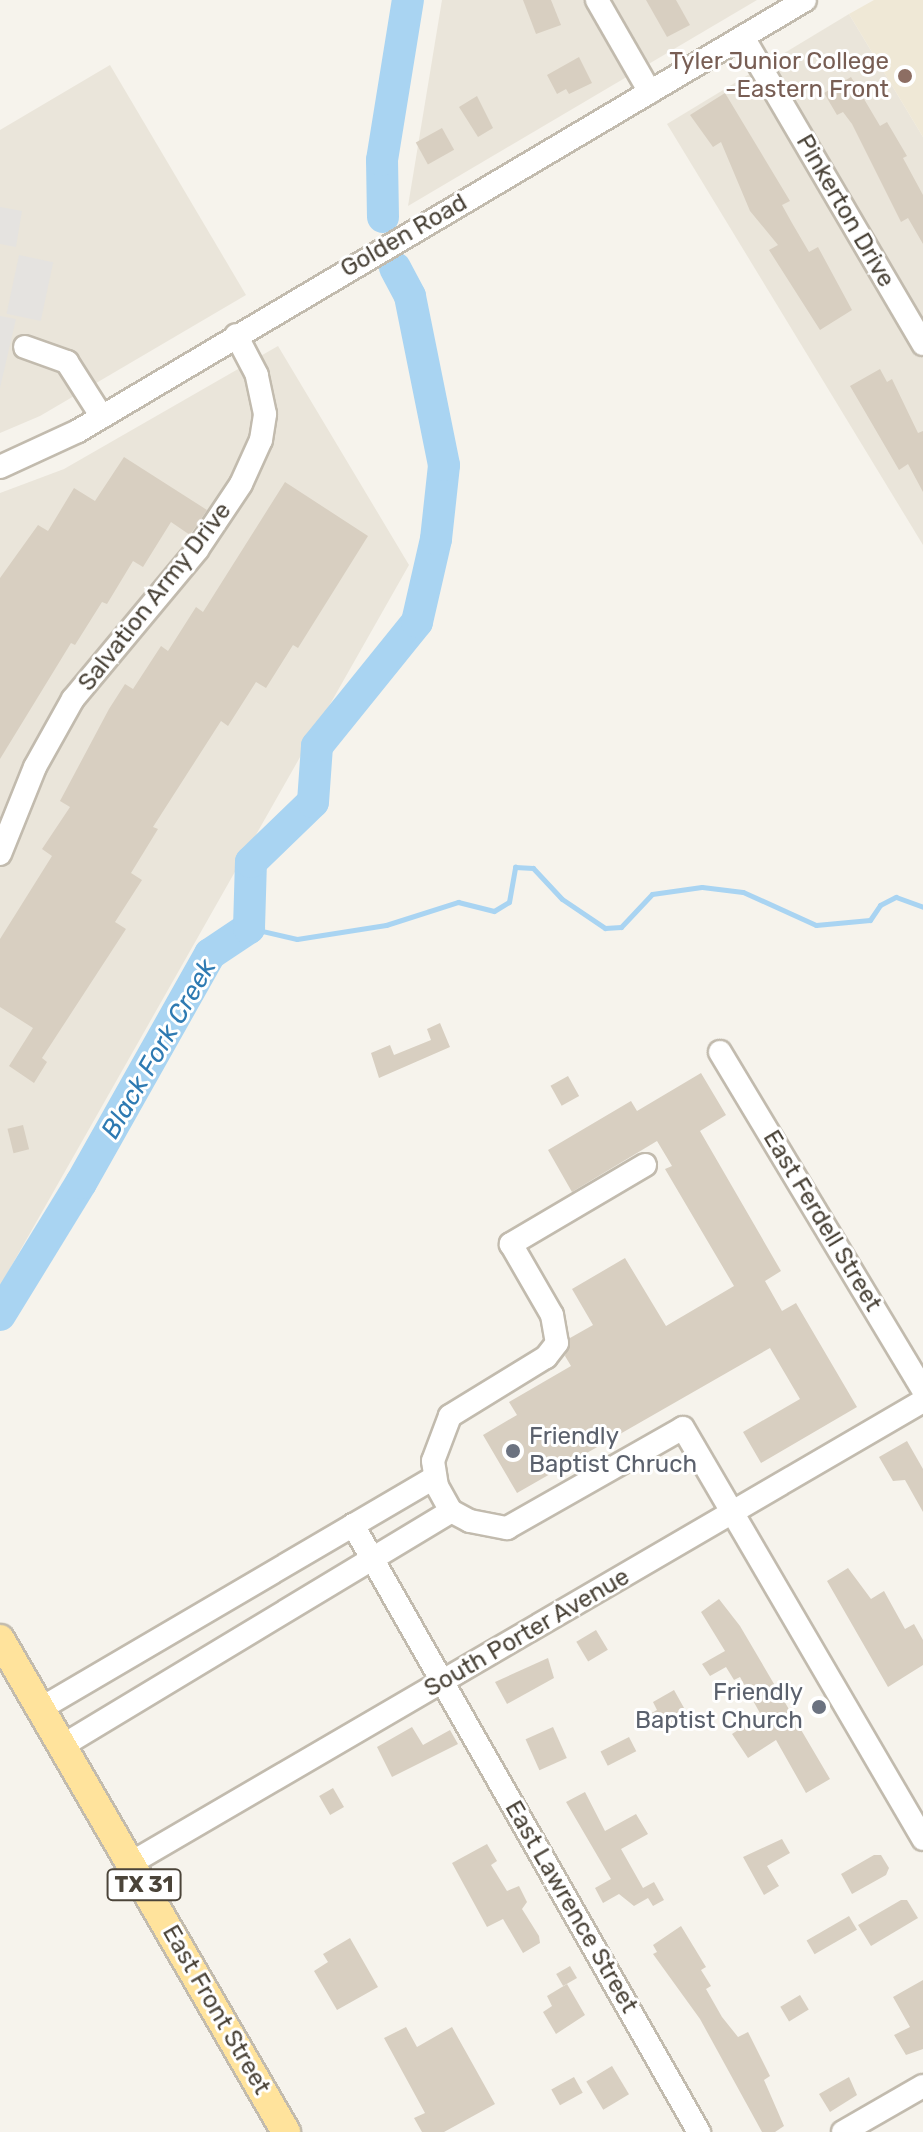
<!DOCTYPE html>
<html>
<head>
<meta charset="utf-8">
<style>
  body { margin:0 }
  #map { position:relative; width:923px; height:2132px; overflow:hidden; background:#f6f3ec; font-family:Rubik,sans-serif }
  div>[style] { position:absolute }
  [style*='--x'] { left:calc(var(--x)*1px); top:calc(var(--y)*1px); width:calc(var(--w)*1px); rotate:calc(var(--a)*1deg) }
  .residential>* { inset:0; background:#eae5da }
  .education>* { inset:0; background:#efe8d6 }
  .parking>* { inset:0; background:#e5e3e0; transform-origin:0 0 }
  .stream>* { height:5px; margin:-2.5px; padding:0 2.5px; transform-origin:2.5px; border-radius:2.5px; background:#a9d4f2 }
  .river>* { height:32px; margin:-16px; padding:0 16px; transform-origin:16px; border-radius:16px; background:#a9d4f2 }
  .building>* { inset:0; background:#d8cfc1; transform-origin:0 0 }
  .roads { filter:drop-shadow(2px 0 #c2bbae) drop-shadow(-2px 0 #c2bbae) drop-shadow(0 2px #c2bbae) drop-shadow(0 -2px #c2bbae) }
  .minor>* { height:22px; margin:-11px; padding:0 11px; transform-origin:11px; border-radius:11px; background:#fff }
  .major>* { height:28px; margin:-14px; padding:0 14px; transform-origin:14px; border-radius:14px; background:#ffe39c }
  .dots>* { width:22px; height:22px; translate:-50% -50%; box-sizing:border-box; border:4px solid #fff; border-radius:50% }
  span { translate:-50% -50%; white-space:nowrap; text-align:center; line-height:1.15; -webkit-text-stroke:6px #fff; paint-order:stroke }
  .shield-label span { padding:2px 6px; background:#fff; border:2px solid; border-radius:6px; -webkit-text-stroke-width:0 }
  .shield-label { font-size:22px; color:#4b4439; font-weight:700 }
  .education-label { font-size:24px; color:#785e54 }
  .right { translate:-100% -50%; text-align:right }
  .street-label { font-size:24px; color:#4b4439 }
  .worship-label { font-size:24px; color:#5b616d }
  .left { translate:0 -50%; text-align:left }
  .water-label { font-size:26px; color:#2e7ab2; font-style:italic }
</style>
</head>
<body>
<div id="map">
  <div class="residential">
    <i style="clip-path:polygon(442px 0,757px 0,408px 206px)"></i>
    <i style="clip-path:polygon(849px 14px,923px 137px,923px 545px,667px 124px)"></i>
    <i style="clip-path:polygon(110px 65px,246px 295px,40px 416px,0 433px,0 130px)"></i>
    <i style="clip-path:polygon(278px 346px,409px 565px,0 1286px,0 493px,64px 469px)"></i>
  </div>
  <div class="education">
    <i style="clip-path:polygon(874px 0,923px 0,923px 137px,849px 14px)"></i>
  </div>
  <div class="parking">
    <i style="clip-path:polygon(0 207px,22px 211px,16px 247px,0 244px)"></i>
    <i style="left:19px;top:255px;width:35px;height:60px;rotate:12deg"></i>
    <i style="clip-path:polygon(0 316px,16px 319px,0 388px)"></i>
  </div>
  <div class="stream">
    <i style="--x:249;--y:928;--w:49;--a:12.9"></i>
    <i style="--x:297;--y:939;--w:90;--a:-8.9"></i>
    <i style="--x:386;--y:925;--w:76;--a:-17.7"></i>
    <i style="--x:458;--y:902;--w:37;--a:14"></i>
    <i style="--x:494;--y:911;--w:17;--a:-31"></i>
    <i style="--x:509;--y:902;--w:36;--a:-80"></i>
    <i style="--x:515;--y:867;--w:18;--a:3"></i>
    <i style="--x:533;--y:868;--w:42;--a:46.9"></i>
    <i style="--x:562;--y:899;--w:52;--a:34"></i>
    <i style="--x:605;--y:928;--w:16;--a:-4"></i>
    <i style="--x:621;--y:927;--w:45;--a:-46.8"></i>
    <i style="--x:652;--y:894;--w:50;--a:-8"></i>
    <i style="--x:702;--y:887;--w:41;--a:7"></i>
    <i style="--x:743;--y:892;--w:80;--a:24.3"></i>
    <i style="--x:816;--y:925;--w:54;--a:-5.3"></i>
    <i style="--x:870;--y:920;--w:18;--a:-56"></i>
    <i style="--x:880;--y:905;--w:18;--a:-27"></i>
    <i style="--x:896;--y:897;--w:29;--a:20"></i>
  </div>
  <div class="river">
    <i style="--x:383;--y:217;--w:57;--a:-91"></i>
    <i style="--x:382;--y:160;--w:162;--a:-80.8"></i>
    <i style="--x:0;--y:1315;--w:155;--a:-58.5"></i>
    <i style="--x:81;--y:1183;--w:263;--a:-60.6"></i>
    <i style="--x:210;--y:954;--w:47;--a:-33.7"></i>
    <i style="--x:249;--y:928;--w:66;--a:-88.3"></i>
    <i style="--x:251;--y:862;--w:86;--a:-44.1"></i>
    <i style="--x:313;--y:802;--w:56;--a:-85.9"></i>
    <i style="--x:317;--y:746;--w:159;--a:-51.1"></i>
    <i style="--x:417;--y:622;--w:85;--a:-77.1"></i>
    <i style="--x:436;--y:539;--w:74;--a:-83.8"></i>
    <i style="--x:444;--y:465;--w:172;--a:-101.4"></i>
    <i style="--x:410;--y:296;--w:32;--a:-118"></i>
  </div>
  <div class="building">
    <i style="clip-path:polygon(523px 0,551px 0,561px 25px,536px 34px)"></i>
    <i style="clip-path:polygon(646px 0,676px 0,690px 25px,667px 37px)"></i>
    <i style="clip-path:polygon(579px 57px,592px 83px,569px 94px,566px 89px,557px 94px,547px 75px)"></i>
    <i style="clip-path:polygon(851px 77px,880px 126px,887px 122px,907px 156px,903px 158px,923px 195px,923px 244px,908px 218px,901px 222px,852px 124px,843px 112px,837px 115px,824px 93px)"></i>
    <i style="clip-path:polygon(725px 93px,790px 201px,782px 205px,792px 223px,809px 252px,818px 247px,852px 310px,820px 330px,769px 250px,778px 245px,750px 211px,721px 142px,713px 147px,690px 115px)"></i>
    <i style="clip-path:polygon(477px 96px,493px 128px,478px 137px,459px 107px)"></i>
    <i style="left:442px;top:128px;width:25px;height:30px;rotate:61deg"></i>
    <i style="clip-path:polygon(880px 369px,887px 382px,892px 379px,918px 433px,923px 431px,923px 492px,908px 464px,899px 470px,850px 386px)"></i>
    <i style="clip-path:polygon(124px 457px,207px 510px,190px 535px,171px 522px,143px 567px,133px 561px,107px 604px,102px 602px,75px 645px,71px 643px,0 759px,0 578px,38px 525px,48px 531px,74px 488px,95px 501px)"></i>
    <i style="clip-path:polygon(285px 482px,368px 536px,298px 648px,293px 645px,266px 688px,256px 682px,228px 726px,221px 721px,153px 827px,158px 829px,131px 873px,142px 880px,115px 922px,126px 929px,42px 1058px,47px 1062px,34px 1083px,9px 1066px,33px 1028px,0 1007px,0 939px,52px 856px,42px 849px,70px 807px,60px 801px,109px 709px,125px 684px,133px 689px,161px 646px,168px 651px,196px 607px,203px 612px)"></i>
    <i style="clip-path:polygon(440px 1023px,450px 1047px,379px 1078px,371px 1053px,390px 1045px,394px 1055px,431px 1040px,427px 1029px)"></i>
    <i style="clip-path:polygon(701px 1073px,726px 1115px,700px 1131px,781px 1271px,765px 1281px,782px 1311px,796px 1303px,857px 1407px,761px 1463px,743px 1432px,800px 1399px,770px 1348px,517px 1493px,483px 1435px,517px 1415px,509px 1402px,571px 1366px,565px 1356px,570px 1338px,593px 1325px,572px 1289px,625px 1258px,666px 1326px,734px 1286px,665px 1169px,672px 1166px,657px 1141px,572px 1192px,548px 1150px,631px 1101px,637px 1111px)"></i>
    <i style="left:568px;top:1076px;width:23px;height:20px;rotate:61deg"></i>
    <i style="left:23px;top:1125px;width:25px;height:16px;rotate:76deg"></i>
    <i style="clip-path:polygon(907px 1441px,923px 1469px,923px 1512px,905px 1480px,893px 1481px,879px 1457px)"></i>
    <i style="clip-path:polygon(848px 1568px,871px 1599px,884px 1591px,905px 1629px,914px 1624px,923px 1640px,923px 1665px,888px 1687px,827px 1581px)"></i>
    <i style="clip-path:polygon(719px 1599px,740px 1626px,830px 1779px,806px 1793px,776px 1740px,748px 1758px,732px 1734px,761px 1715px,740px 1677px,734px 1680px,726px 1667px,710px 1676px,702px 1664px,725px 1651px,701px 1612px)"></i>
    <i style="left:596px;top:1630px;width:23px;height:23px;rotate:59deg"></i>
    <i style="clip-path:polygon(548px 1658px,554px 1678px,507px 1704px,495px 1682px)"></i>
    <i style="clip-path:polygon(674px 1690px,688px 1715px,655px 1731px,646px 1716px,657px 1710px,653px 1702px)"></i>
    <i style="clip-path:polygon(412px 1727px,423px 1745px,450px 1730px,458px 1744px,392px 1777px,377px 1747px)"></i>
    <i style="left:553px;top:1727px;width:34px;height:30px;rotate:66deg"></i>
    <i style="left:629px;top:1737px;width:16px;height:32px;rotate:63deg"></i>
    <i style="left:333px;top:1788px;width:22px;height:16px;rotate:60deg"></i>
    <i style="clip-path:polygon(585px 1792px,605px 1831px,636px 1814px,648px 1834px,621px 1849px,643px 1888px,654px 1882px,664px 1900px,653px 1906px,648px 1898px,634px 1906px,619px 1894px,603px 1903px,595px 1888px,611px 1879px,566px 1802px)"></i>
    <i style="clip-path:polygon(782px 1839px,790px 1853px,767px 1866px,779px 1886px,764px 1895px,743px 1857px)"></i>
    <i style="clip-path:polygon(487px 1844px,497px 1861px,491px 1865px,507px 1891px,519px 1886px,527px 1902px,522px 1909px,539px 1936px,540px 1943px,523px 1953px,503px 1919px,487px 1927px,452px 1863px)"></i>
    <i style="clip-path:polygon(874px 1855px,881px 1855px,889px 1868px,886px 1875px,852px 1894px,841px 1874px)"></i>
    <i style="clip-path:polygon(901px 1900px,907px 1900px,918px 1918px,871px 1946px,858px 1925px)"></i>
    <i style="left:849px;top:1916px;width:16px;height:49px;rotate:60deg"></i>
    <i style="clip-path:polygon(681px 1926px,706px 1967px,701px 1970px,711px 1986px,706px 1989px,722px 2017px,738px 2037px,748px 2032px,770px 2076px,764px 2080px,784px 2126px,775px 2132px,762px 2132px,700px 2019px,653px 1954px,657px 1952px,653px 1945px)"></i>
    <i style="clip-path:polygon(350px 1938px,378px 1987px,337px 2010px,314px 1971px,328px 1962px,323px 1954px)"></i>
    <i style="left:570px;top:1966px;width:14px;height:16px;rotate:60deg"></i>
    <i style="clip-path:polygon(923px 1980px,923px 2049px,906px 2055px,894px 2035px,910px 2027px,893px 1997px)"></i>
    <i style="clip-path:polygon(567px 1984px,585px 2015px,556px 2034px,543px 2012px,552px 2006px,547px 1996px)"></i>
    <i style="left:800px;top:1995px;width:17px;height:23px;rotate:59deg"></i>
    <i style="clip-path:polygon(406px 2027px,417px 2047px,452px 2027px,495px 2104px,444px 2132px,422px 2132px,414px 2118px,425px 2113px,384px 2038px)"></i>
    <i style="left:612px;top:2066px;width:33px;height:30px;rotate:59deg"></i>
    <i style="left:574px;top:2077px;width:18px;height:26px;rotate:61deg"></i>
    <i style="clip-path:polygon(849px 2077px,857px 2095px,830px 2112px,819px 2094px)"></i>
  </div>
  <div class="roads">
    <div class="minor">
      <i style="--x:597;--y:0;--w:106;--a:60.1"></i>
      <i style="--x:743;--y:37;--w:356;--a:59.6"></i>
      <i style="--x:25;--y:347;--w:45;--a:19.7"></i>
      <i style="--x:67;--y:362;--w:65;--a:57.5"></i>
      <i style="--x:0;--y:467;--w:86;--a:-24.8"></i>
      <i style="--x:78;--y:431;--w:845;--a:-30.66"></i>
      <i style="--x:0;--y:854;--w:94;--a:-68.1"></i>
      <i style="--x:35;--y:767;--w:78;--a:-60.8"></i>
      <i style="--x:73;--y:699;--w:194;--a:-50.2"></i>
      <i style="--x:197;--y:550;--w:79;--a:-56.3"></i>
      <i style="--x:241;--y:484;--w:48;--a:-65.6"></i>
      <i style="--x:261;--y:440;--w:26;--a:-81"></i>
      <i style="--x:265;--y:414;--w:40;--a:-102"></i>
      <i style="--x:257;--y:375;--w:45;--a:-117.7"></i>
      <i style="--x:720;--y:1052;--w:394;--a:59"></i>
      <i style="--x:645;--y:1165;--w:156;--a:149.5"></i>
      <i style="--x:511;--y:1244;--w:82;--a:60"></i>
      <i style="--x:552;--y:1315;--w:28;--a:80"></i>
      <i style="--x:557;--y:1343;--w:18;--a:128"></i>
      <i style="--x:546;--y:1357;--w:113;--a:148.4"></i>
      <i style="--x:450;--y:1416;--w:48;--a:110.7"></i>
      <i style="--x:433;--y:1461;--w:25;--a:81"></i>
      <i style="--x:437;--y:1486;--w:29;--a:61"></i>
      <i style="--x:451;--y:1511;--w:21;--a:28"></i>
      <i style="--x:470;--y:1521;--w:38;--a:11"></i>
      <i style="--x:507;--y:1528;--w:202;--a:-29.6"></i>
      <i style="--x:683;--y:1428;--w:476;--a:59.7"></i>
      <i style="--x:353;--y:1525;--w:699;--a:60.32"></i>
      <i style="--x:40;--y:1709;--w:456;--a:-30.4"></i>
      <i style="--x:62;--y:1746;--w:454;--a:-31.1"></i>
      <i style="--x:131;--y:1863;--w:917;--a:-30.26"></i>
      <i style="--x:843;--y:2132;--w:92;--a:-29.9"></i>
    </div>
    <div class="major">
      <i style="--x:0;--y:1639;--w:570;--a:59.88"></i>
    </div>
  </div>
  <div class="dots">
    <i style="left:905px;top:76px;background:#8d6e63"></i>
    <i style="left:513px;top:1451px;background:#6b7280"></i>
    <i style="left:819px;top:1707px;background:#6b7280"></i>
  </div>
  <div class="shield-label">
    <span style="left:144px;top:1885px">TX 31</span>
  </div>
  <div class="education-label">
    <span class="right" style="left:889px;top:76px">Tyler Junior College<br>-Eastern Front</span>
  </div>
  <div class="street-label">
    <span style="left:845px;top:211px;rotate:60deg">Pinkerton Drive</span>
    <span style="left:404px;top:236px;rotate:-30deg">Golden Road</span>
    <span style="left:155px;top:597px;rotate:-52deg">Salvation Army Drive</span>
    <span style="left:822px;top:1221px;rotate:59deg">East Ferdell Street</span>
    <span style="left:527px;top:1633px;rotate:-30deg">South Porter Avenue</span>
    <span style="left:571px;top:1907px;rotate:60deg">East Lawrence Street</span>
    <span style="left:216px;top:2010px;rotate:60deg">East Front Street</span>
  </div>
  <div class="worship-label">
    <span class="left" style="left:529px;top:1451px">Friendly<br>Baptist Chruch</span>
    <span class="right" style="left:803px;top:1707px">Friendly<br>Baptist Church</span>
  </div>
  <div class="water-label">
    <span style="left:159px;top:1049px;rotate:-60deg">Black Fork Creek</span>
  </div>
</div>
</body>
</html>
